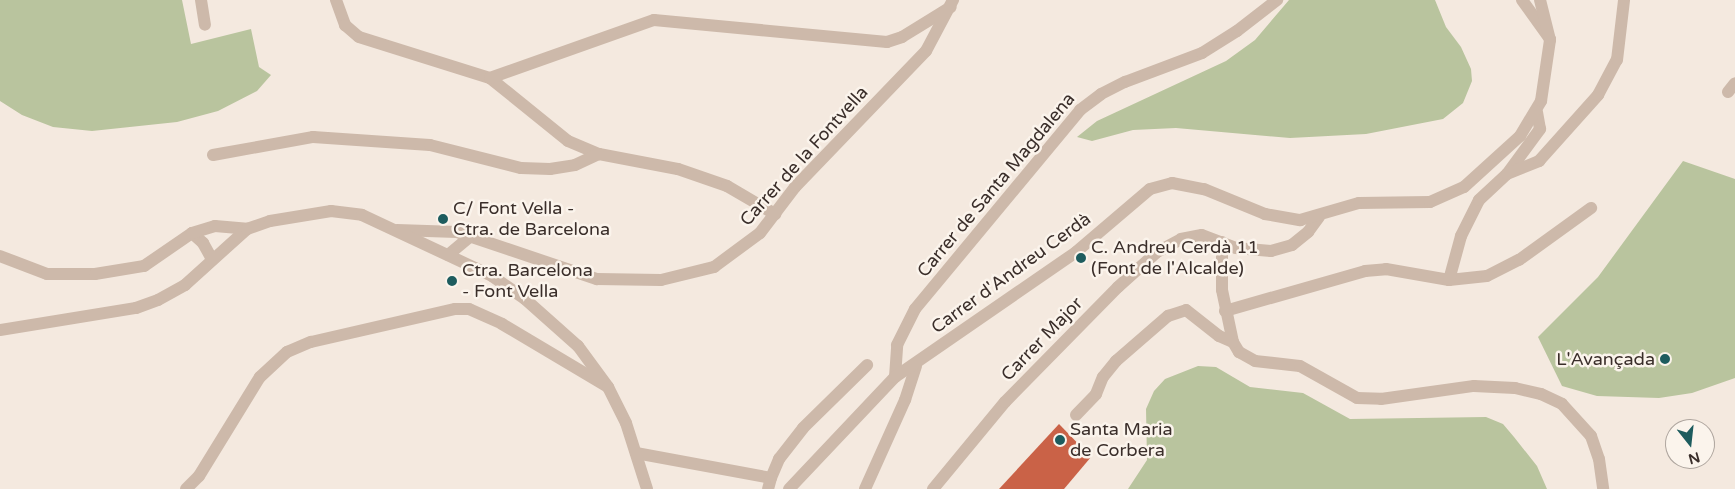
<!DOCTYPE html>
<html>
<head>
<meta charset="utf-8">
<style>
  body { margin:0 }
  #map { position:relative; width:1735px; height:489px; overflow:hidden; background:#f4e9df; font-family:"Varela Round",sans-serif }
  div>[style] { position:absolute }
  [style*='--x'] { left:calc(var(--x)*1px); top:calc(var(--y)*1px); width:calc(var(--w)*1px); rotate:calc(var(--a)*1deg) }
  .green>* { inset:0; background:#b9c49e }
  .building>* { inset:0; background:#ca6247 }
  .pedestrian>* { height:12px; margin:-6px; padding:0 6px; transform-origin:6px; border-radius:6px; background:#cdb9aa }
  .minor>* { height:12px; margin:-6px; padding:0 6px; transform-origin:6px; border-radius:6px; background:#cdb9aa }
  .tertiary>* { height:12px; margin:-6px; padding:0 6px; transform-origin:6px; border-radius:6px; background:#cdb9aa }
  .dots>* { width:14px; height:14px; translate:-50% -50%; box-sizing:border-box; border:2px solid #fbf4ec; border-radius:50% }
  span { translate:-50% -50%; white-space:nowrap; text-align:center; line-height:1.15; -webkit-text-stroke:5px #fbf4ec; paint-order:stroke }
  .street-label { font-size:18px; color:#3a2e2a }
  .poi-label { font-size:18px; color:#3a2e2a }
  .left { translate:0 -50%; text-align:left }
  .right { translate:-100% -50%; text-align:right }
  .north { position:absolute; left:1665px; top:419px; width:50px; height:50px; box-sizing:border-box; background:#fbf4ec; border:1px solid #aea59e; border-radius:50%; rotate:164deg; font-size:14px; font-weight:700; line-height:20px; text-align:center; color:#3a2e2a }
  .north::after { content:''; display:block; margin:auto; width:18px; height:22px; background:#1d5c5e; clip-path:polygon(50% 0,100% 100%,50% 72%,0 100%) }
</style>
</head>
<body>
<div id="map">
  <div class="green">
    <i style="clip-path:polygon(0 0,182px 0,191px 44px,251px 29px,259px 67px,271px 75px,257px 91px,218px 111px,177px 122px,92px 131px,53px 127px,22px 115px,0 101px)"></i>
    <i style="clip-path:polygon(1289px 0,1435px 0,1446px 27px,1461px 47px,1471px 69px,1472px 81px,1463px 103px,1443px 119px,1366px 134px,1290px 138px,1176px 128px,1133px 130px,1092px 141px,1077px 137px,1097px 121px,1226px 61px,1255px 40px)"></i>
    <i style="clip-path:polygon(1683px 161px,1735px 179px,1735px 378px,1692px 393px,1659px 398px,1597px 396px,1562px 386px,1538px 337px,1598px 277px)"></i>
    <i style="clip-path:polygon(1198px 366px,1216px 367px,1250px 387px,1303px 393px,1350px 419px,1486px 417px,1503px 424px,1514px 437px,1537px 466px,1547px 489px,1128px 489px,1147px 460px,1146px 409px,1154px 391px,1165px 379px)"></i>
  </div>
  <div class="building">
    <i style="clip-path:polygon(1059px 424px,1091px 457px,1064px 489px,999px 489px)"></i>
  </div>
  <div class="pedestrian">
    <i style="--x:771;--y:478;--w:21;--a:-67"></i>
    <i style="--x:779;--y:459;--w:39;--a:-52"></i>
    <i style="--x:803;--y:428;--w:90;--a:-44.5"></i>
  </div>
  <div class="minor">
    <i style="--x:201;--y:0;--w:25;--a:81"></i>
    <i style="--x:336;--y:0;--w:27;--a:70"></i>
    <i style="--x:345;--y:25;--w:18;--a:41"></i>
    <i style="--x:359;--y:37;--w:137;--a:17.4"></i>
    <i style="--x:490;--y:78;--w:100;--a:38.9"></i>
    <i style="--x:568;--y:141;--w:34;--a:23"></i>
    <i style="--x:599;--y:154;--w:80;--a:10.8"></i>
    <i style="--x:678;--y:169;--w:52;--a:19.1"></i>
    <i style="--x:727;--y:186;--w:56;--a:30.3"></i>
    <i style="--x:1522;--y:0;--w:48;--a:54.3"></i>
    <i style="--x:490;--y:78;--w:174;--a:-19.5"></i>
    <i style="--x:654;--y:20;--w:234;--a:5.4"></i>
    <i style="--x:887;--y:42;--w:16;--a:-18"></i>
    <i style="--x:902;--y:37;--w:57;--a:-31.5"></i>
    <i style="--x:1728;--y:92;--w:11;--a:-52"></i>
    <i style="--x:213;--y:155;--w:102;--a:-10.2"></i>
    <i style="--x:313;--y:137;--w:117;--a:3.9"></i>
    <i style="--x:430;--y:145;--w:94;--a:14.2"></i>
    <i style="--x:521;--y:168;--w:29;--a:2"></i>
    <i style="--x:550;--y:169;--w:25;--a:-9"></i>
    <i style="--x:575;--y:165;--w:26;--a:-25"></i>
    <i style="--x:1507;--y:174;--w:56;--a:-53.7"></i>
    <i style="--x:1540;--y:129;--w:17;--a:-100"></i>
    <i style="--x:397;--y:230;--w:60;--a:1.9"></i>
    <i style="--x:457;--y:232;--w:148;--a:18.6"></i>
    <i style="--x:597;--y:279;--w:64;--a:0.9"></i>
    <i style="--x:661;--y:280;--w:55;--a:-13.8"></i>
    <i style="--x:714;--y:267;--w:57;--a:-36.5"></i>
    <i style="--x:760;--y:233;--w:58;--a:-52.7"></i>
    <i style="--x:795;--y:187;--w:189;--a:-46.1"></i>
    <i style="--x:926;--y:51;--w:58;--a:-62.1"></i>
    <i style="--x:192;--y:233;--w:15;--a:42"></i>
    <i style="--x:203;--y:243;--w:18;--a:61"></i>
    <i style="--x:448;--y:255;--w:26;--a:-40"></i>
    <i style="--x:0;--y:256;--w:50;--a:21"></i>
    <i style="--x:47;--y:274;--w:48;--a:0"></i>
    <i style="--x:95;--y:274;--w:50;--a:-9.3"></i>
    <i style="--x:144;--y:266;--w:58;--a:-34.5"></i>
    <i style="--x:192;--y:233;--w:24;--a:-17"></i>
    <i style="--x:215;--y:226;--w:32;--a:5"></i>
    <i style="--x:1449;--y:280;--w:38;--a:-6"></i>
    <i style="--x:1487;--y:276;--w:36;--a:-27"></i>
    <i style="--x:1519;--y:260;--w:89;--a:-35.8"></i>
    <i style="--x:1225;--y:311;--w:146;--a:-15.9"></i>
    <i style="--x:1365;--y:271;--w:21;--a:-5"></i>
    <i style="--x:1386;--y:269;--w:64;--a:9.9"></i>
    <i style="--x:1449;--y:280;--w:46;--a:-74.7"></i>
    <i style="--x:1461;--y:236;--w:40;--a:-63.4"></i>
    <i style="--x:1479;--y:200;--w:38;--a:-43"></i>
    <i style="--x:1507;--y:174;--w:35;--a:-22"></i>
    <i style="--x:1539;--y:161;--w:89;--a:-48.2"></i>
    <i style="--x:1598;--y:95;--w:40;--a:-62"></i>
    <i style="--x:1617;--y:60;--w:60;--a:-83.3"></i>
    <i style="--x:1233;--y:342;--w:12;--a:59"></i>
    <i style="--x:1239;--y:352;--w:18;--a:29"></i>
    <i style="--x:1255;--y:361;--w:45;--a:6.3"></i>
    <i style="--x:1300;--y:366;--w:65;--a:29.3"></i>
    <i style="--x:1357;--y:398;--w:24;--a:2"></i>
    <i style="--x:1381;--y:399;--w:94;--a:-8"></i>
    <i style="--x:1474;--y:386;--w:41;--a:2.8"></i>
    <i style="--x:1515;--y:388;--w:27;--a:13"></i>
    <i style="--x:1541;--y:394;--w:23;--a:25"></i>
    <i style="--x:1562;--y:404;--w:43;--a:47.8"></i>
    <i style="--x:1591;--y:436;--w:24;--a:71"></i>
    <i style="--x:1599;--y:459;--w:30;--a:82"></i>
    <i style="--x:895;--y:377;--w:32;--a:-86"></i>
    <i style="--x:897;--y:345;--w:40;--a:-63.4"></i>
    <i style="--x:915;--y:309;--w:259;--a:-50.3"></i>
    <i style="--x:1080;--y:110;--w:26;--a:-37"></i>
    <i style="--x:1101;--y:94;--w:27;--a:-27"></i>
    <i style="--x:1125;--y:82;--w:82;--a:-20.6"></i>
    <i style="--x:1202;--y:53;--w:41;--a:-32.2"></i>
    <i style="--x:1237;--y:31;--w:51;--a:-37.8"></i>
    <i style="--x:1076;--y:415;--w:29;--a:-46"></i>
    <i style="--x:1096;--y:394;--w:18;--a:-68"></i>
    <i style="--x:1103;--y:377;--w:21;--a:-51"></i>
    <i style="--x:1116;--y:361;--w:69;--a:-40.9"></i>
    <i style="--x:1168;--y:316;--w:19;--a:-18"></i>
    <i style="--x:1186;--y:310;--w:42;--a:38.2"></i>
    <i style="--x:1219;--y:336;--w:15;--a:23"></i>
    <i style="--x:1233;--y:342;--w:53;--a:-101.9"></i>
    <i style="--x:1222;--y:290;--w:48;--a:-90"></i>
    <i style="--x:636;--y:453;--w:137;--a:10.5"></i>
    <i style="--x:771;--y:478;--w:11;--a:105"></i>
    <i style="--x:186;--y:489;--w:18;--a:-45"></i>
    <i style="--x:199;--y:476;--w:116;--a:-58.4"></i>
    <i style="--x:260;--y:377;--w:37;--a:-43"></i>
    <i style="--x:287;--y:352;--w:26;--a:-23"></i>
    <i style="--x:311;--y:342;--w:148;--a:-12.9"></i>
    <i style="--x:455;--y:309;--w:14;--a:0"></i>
    <i style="--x:469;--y:309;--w:36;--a:24"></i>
    <i style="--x:502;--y:324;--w:123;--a:30.7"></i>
    <i style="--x:865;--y:489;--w:98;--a:-65.8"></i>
    <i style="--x:905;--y:400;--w:36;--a:-72"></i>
    <i style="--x:933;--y:489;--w:113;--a:-50.4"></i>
    <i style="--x:1005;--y:402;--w:161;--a:-45.5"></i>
    <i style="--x:1118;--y:287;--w:52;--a:-41.9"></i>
    <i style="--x:1157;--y:252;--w:27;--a:-28"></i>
    <i style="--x:1181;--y:239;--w:21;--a:-11"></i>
    <i style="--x:1202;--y:235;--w:36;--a:21"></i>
    <i style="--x:1236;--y:248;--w:35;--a:5"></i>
    <i style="--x:1271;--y:251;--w:22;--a:-16"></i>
    <i style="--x:1292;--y:245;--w:21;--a:-39"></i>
    <i style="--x:1308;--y:232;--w:19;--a:-54"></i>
  </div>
  <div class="tertiary">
    <i style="--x:0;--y:330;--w:138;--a:-9.2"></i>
    <i style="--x:136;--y:308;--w:23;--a:-20"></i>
    <i style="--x:158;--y:300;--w:31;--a:-29"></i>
    <i style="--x:185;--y:285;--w:84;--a:-42.1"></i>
    <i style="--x:247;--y:229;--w:24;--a:-19"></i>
    <i style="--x:270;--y:221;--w:62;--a:-9.3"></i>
    <i style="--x:331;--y:211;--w:31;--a:7"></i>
    <i style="--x:362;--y:215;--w:144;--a:25.1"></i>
    <i style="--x:492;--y:276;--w:40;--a:34.9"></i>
    <i style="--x:525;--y:299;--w:71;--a:41.6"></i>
    <i style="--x:578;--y:346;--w:51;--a:53.8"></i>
    <i style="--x:608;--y:387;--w:40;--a:63.4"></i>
    <i style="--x:626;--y:423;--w:69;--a:72.3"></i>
    <i style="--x:789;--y:489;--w:154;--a:-46.6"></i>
    <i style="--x:895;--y:377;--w:220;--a:-34.6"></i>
    <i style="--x:1076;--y:252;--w:97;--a:-40.4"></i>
    <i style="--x:1150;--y:189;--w:23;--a:-15"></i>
    <i style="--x:1172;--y:183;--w:33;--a:11"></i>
    <i style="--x:1204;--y:189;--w:66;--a:22.3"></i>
    <i style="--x:1265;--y:214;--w:36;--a:10"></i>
    <i style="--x:1300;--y:220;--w:61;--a:-16.1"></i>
    <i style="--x:1359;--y:203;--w:71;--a:-0.8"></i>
    <i style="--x:1430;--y:202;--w:37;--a:-24"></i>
    <i style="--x:1464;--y:187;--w:76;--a:-42.3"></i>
    <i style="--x:1520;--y:136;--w:41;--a:-59"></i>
    <i style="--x:1541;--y:101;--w:62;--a:-81.6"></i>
    <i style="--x:1550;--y:40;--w:41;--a:-104"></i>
  </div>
  <div class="dots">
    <i style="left:443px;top:219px;background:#1d5c5e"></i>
    <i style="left:1081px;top:258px;background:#1d5c5e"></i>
    <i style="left:452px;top:281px;background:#1d5c5e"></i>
    <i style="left:1665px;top:359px;background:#1d5c5e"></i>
    <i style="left:1060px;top:440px;background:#1d5c5e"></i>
  </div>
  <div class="street-label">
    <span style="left:804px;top:156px;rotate:-48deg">Carrer de la Fontvella</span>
    <span style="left:996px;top:185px;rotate:-50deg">Carrer de Santa Magdalena</span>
    <span style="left:1011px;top:273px;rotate:-36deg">Carrer d'Andreu Cerdà</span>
    <span style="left:1042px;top:339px;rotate:-46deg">Carrer Major</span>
  </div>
  <div class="poi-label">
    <span class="left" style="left:453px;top:219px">C/ Font Vella -<br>Ctra. de Barcelona</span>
    <span class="left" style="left:1091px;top:258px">C. Andreu Cerdà 11<br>(Font de l'Alcalde)</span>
    <span class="left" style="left:462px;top:281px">Ctra. Barcelona<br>- Font Vella</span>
    <span class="right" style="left:1655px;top:359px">L'Avançada</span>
    <span class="left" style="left:1070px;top:440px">Santa Maria<br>de Corbera</span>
  </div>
  <div class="north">N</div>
</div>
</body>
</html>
